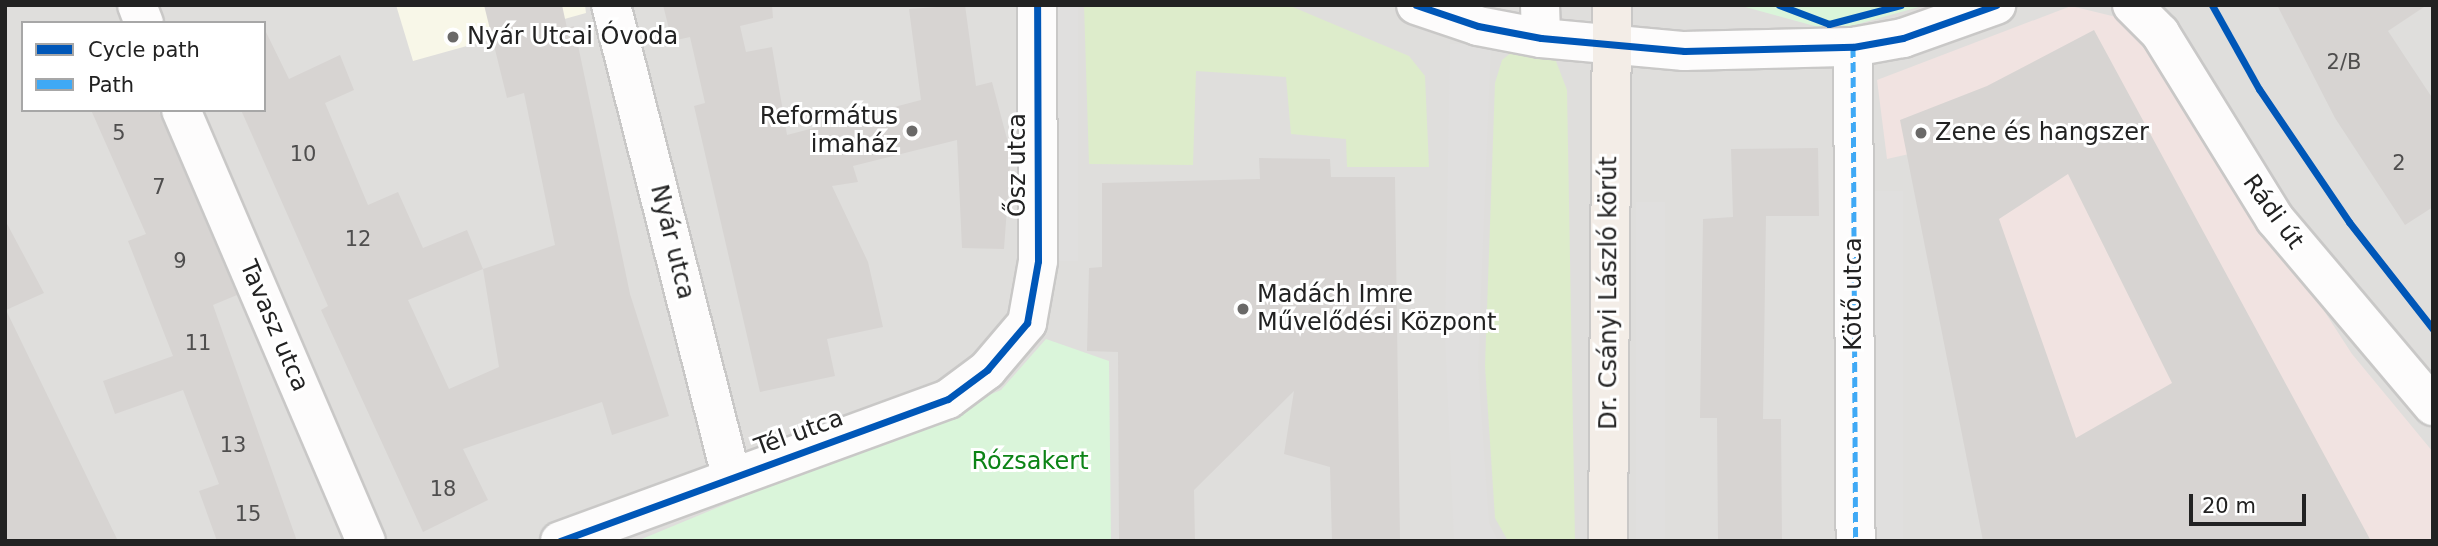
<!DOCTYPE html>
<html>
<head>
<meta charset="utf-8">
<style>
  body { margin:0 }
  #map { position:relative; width:2438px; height:546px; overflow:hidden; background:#f0eeeb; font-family:"DejaVu Sans",sans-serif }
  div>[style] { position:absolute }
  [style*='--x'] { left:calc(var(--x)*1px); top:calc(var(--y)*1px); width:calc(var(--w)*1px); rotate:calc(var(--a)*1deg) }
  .residential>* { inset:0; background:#dfdedc }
  .commercial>* { inset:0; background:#f1e3e1 }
  .education>* { inset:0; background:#f8f7e8 }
  .grass>* { inset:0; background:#ddeccb }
  .park>* { inset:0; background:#daf5da }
  .parking>* { inset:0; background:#e0dfde; transform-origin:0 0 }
  .building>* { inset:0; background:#d7d4d2 }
  .roads { filter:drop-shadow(2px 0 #c9c8c7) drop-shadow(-2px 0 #c9c8c7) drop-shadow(0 2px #c9c8c7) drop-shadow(0 -2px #c9c8c7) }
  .minor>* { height:38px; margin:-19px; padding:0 19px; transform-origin:19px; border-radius:19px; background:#fdfcfc }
  .major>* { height:38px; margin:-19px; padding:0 19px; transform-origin:19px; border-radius:19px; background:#f3ede7 }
  .quiet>* { height:5px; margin-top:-2.5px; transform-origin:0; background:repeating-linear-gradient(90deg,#3fa9f5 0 10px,transparent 0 15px) }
  .cycleway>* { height:7px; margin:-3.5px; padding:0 3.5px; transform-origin:3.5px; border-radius:3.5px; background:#0057b8 }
  .dots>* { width:19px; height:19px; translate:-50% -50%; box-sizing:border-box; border:4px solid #fff; border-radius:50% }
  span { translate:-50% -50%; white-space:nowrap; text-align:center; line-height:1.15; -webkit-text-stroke:6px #fff; paint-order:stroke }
  .number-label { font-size:21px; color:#4f4e4e }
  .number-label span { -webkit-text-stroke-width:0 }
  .poi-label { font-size:24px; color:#222 }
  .left { translate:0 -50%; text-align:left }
  .right { translate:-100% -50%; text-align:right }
  .street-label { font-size:24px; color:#222 }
  .park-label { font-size:24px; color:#0c8416 }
  .frame { position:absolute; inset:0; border:7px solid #222; pointer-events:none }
  .legend { position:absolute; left:21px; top:21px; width:245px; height:91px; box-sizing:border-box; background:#fff; border:2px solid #a7a7a7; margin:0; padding:9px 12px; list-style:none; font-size:21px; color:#222 }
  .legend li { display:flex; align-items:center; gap:14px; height:35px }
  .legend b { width:35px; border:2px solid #a7a7a7 }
  .scale { position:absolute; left:2189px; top:494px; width:117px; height:32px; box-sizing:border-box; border:4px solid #222; border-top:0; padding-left:9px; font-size:21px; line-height:24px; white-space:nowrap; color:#222; -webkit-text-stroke:5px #fff; paint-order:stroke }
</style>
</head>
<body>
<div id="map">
  <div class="residential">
    <i style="clip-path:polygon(evenodd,5px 5px,2433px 5px,2433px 541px,5px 541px,5px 5px,23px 23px,264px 23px,264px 110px,23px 110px,23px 23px)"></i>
  </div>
  <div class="commercial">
    <i style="clip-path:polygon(2071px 6px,2137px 22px,2352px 354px,2433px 452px,2433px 541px,2027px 541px,1940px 147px,1887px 159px,1877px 80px)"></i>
  </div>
  <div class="education">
    <i style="clip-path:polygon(396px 5px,585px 5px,586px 13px,413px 61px)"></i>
  </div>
  <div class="grass">
    <i style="clip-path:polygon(1084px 5px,1288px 5px,1409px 56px,1425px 76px,1429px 167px,1347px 167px,1346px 139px,1291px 134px,1286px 77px,1196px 71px,1193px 165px,1089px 164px)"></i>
    <i style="clip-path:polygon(1517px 48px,1554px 56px,1567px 90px,1575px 541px,1508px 541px,1495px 518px,1485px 366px,1495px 83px,1502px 60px)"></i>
  </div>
  <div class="park">
    <i style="clip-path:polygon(1738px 5px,1926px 5px,1833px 31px)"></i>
    <i style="clip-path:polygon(1046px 339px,1109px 361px,1111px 541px,637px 541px,1001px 390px)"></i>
  </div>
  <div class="parking">
    <i style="left:1037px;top:5px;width:41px;height:256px"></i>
    <i style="clip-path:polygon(1450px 44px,1491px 44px,1478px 366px,1489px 523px,1498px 541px,1454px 541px,1445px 335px)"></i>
    <i style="left:1854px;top:191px;width:49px;height:350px"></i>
    <i style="left:1636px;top:202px;width:29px;height:339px"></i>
  </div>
  <div class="building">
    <i style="clip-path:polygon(evenodd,484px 5px,562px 5px,567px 28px,574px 26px,630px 294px,669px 416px,612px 435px,602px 402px,463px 449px,488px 500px,423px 532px,321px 310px,328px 306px,241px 110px,264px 110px,264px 28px,289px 79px,340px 55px,354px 90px,325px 103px,368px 205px,398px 192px,423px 248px,467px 230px,483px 269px,555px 245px,524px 93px,507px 98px,484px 5px,483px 269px,499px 367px,449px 389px,408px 300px,483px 269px)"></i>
    <i style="clip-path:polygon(663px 5px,772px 5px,773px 18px,740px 26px,746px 52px,772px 47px,787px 135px,921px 100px,909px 9px,965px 5px,976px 86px,992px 82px,1011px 154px,1004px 249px,962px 248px,957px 140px,853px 166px,858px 182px,832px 186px,868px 262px,883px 327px,827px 339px,835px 376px,760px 392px,694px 106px,705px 103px,690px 37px,672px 41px)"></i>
    <i style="clip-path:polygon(2277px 5px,2427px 5px,2388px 31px,2433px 99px,2433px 207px,2405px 225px,2335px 118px)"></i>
    <i style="clip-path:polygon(evenodd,2094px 30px,2371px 541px,1983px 541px,1900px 120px,1987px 86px,2094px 30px,2068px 174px,2172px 383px,2076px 438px,1999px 219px,2068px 174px)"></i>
    <i style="clip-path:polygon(91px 110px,158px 110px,237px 295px,213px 305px,297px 541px,217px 541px,199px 491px,219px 484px,183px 390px,115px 414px,103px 381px,173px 356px,128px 241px,146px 234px)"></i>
    <i style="clip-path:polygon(1818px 148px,1819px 216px,1766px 216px,1763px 419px,1781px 419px,1782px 541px,1718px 541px,1717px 418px,1700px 418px,1703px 219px,1733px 217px,1731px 149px)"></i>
    <i style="clip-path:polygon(1259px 158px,1330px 159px,1331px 177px,1395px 177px,1400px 541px,1332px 541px,1330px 467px,1284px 454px,1294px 391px,1194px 490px,1195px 541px,1119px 541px,1118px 352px,1087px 351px,1089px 268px,1102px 267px,1102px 183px,1260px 179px)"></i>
    <i style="clip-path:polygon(5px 220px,44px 293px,6px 310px,118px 541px,5px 541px)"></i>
  </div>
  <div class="roads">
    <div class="minor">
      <i style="--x:137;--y:5;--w:19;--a:69"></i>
      <i style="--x:611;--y:5;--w:488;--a:75.7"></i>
      <i style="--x:1416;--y:5;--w:65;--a:18.7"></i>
      <i style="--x:1478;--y:26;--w:64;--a:10.8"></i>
      <i style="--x:1541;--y:38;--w:144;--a:5.2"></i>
      <i style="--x:1684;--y:51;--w:169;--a:-1.4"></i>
      <i style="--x:1853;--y:47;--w:51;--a:-10.2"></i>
      <i style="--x:1903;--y:38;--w:99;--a:-19.5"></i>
      <i style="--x:1540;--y:5;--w:33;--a:88"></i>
      <i style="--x:2132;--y:5;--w:40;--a:45"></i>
      <i style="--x:2160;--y:33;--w:219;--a:58.3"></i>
      <i style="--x:2275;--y:219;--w:245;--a:49.8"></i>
      <i style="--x:1853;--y:47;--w:494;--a:89.7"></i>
      <i style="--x:181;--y:110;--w:469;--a:66.8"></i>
      <i style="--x:560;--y:541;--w:413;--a:-20.1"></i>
      <i style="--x:948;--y:399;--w:49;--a:-36.6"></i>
      <i style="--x:987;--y:370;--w:62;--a:-49.6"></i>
      <i style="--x:1027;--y:323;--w:63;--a:-79.9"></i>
      <i style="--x:1038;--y:261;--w:256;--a:-90.2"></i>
    </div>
    <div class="major">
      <i style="--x:1608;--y:541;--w:536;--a:-89.57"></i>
    </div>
  </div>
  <div class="quiet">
    <i style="--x:1853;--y:47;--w:494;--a:89.7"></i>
  </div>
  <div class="cycleway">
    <i style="--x:1416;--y:5;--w:65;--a:18.7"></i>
    <i style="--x:1478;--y:26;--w:64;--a:10.8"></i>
    <i style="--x:1541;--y:38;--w:144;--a:5.2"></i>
    <i style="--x:1684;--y:51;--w:169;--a:-1.4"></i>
    <i style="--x:1853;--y:47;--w:51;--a:-10.2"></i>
    <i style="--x:1903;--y:38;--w:99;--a:-19.5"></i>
    <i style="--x:1779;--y:5;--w:53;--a:20.8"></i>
    <i style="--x:1829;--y:24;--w:74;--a:-14.8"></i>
    <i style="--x:2212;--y:5;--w:96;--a:60.8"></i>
    <i style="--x:2259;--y:89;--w:161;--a:55.9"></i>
    <i style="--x:2349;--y:222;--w:136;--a:51.9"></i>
    <i style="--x:560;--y:541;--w:413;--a:-20.1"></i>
    <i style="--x:948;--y:399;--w:49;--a:-36.6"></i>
    <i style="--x:987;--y:370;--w:62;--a:-49.6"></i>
    <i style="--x:1027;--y:323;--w:63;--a:-79.9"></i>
    <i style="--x:1038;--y:261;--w:256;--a:-90.2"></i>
  </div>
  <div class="dots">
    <i style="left:453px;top:37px;background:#6a6968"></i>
    <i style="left:912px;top:131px;background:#6a6968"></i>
    <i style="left:1921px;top:133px;background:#6a6968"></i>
    <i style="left:1243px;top:309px;background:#6a6968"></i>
  </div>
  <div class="number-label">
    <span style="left:2344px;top:62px">2/B</span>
    <span style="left:119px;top:133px">5</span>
    <span style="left:303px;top:154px">10</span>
    <span style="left:2399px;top:163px">2</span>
    <span style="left:159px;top:187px">7</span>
    <span style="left:358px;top:239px">12</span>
    <span style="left:180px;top:261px">9</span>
    <span style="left:198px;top:343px">11</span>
    <span style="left:233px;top:445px">13</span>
    <span style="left:443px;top:489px">18</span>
    <span style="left:248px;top:514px">15</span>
  </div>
  <div class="poi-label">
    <span class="left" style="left:467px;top:37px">Nyár Utcai Óvoda</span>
    <span class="right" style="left:898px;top:131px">Református<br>imaház</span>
    <span class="left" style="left:1935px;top:133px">Zene és hangszer</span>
    <span class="left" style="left:1257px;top:309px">Madách Imre<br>Művelődési Központ</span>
  </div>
  <div class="street-label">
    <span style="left:1018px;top:165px;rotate:-90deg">Ősz utca</span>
    <span style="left:2273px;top:212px;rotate:54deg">Rádi út</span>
    <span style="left:672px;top:242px;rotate:76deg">Nyár utca</span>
    <span style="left:1609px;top:293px;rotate:-90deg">Dr. Csányi László körút</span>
    <span style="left:1854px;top:294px;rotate:-90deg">Kötő utca</span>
    <span style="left:274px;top:326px;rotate:67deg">Tavasz utca</span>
    <span style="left:799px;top:433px;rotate:-20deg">Tél utca</span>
  </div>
  <div class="park-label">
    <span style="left:1030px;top:462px">Rózsakert</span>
  </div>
  <div class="frame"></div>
  <ul class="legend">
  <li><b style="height:9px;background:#0057b8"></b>Cycle path</li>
  <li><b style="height:9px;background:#3fa9f5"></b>Path</li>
  </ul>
  <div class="scale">20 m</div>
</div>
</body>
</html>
